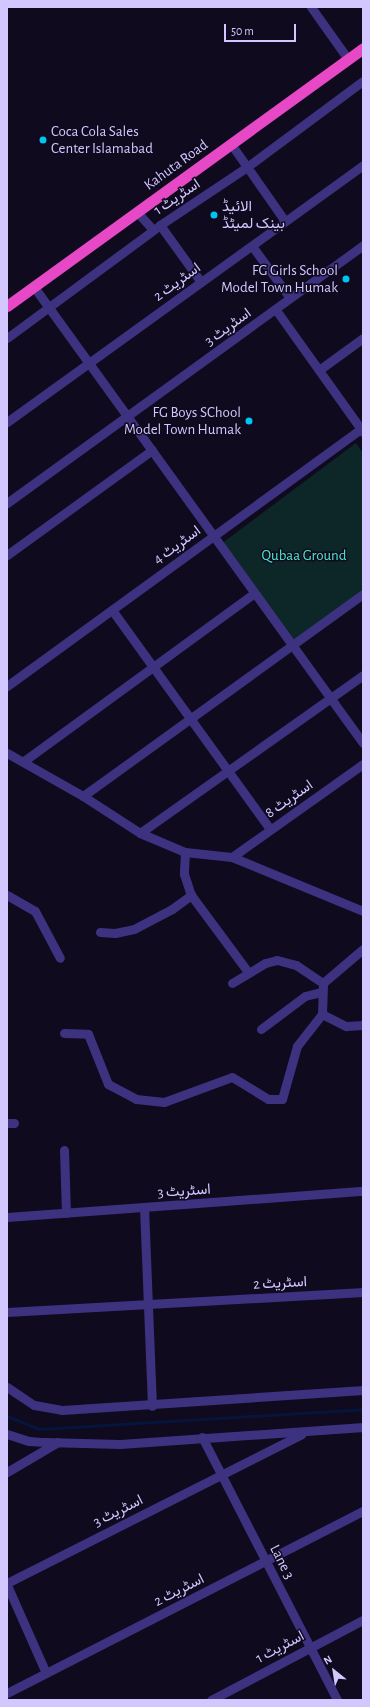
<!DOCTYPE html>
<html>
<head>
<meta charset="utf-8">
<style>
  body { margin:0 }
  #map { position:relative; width:370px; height:1707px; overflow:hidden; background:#0f0a1e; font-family:"Alegreya Sans",Vazirmatn,sans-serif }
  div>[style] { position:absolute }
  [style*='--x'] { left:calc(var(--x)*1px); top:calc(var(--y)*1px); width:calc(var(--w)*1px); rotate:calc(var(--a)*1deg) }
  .green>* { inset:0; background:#0d2728 }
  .stream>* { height:3px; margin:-1.5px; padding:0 1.5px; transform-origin:1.5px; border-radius:1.5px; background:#06153b }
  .minor>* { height:9px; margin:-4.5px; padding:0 4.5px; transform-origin:4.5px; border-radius:4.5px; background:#3c3280 }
  .trunk>* { height:11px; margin:-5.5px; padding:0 5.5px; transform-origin:5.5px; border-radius:5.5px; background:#e648c6 }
  .dots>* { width:11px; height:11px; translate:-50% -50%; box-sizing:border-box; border:2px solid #0f0a1e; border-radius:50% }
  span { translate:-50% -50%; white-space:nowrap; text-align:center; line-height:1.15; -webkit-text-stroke:3px #0f0a1e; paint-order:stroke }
  .poi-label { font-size:15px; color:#d2c7ff }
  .left { translate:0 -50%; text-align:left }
  .right { translate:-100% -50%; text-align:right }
  .street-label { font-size:15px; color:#d2c7ff }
  .park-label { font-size:15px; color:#4de5cc }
  .frame { position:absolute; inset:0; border:8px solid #d2c7ff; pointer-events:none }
  .north { position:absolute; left:314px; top:1651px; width:40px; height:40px; -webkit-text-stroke:3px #0f0a1e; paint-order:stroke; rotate:330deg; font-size:11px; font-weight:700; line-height:16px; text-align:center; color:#d2c7ff }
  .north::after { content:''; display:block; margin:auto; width:14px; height:18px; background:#d2c7ff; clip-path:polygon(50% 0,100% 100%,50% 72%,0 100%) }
  .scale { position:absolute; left:224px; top:24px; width:72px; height:18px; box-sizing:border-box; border:2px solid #d2c7ff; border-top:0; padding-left:5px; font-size:12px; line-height:14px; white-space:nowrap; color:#d2c7ff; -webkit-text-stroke:3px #0f0a1e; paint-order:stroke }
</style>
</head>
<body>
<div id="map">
  <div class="green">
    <i style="clip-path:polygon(356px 443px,363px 453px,363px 595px,297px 644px,221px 544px)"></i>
  </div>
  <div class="stream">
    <i style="--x:7;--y:1416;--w:35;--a:22"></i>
    <i style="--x:40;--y:1429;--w:324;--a:-3.5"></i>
  </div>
  <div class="minor">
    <i style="--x:311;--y:7;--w:64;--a:54.6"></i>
    <i style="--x:231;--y:144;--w:94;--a:55"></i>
    <i style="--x:137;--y:212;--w:24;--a:48"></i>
    <i style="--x:160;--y:225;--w:70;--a:54.3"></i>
    <i style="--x:252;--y:246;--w:64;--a:53.8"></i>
    <i style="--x:34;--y:287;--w:562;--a:54.19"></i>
    <i style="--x:276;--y:310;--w:150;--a:54.5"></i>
    <i style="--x:7;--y:338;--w:190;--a:-36.4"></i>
    <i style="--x:160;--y:225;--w:105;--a:-33.7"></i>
    <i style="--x:247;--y:167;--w:144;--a:-36.6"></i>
    <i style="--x:319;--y:370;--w:54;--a:-36"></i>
    <i style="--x:7;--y:422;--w:439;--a:-35.8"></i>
    <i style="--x:7;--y:503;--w:440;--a:-35.9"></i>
    <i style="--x:7;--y:555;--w:179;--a:-35.9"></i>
    <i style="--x:112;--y:610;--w:270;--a:54.2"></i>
    <i style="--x:7;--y:686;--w:440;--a:-36"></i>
    <i style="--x:7;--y:753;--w:87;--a:29.5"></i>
    <i style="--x:83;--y:796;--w:68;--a:33"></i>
    <i style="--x:140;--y:833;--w:49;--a:22.9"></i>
    <i style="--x:185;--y:852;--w:47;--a:6.1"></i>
    <i style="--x:232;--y:857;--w:142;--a:22.4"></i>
    <i style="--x:24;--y:761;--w:285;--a:-36.1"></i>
    <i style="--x:83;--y:796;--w:345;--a:-35.8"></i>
    <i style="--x:140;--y:833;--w:273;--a:-35.3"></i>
    <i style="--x:185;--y:852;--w:22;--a:93"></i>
    <i style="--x:184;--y:874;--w:22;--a:72"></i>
    <i style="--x:191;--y:895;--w:96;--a:53.5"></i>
    <i style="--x:232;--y:857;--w:161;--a:-35.4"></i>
    <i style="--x:7;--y:895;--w:32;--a:30"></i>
    <i style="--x:35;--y:911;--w:53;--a:62"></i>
    <i style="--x:100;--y:932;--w:15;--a:4"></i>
    <i style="--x:115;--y:933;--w:19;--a:-12"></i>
    <i style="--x:134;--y:929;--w:43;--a:-27.8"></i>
    <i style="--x:172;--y:909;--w:24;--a:-36"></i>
    <i style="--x:232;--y:983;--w:39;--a:-31"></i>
    <i style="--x:265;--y:963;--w:12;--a:-14"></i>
    <i style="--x:277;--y:960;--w:20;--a:15"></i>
    <i style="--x:296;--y:965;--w:32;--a:34"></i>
    <i style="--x:322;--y:1014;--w:27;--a:27"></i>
    <i style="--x:346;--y:1026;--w:17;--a:-3"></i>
    <i style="--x:261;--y:1029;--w:55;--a:-36.9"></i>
    <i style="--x:305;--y:996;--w:16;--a:-14"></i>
    <i style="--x:64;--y:1033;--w:24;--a:2"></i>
    <i style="--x:88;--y:1034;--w:54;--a:68.2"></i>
    <i style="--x:108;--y:1084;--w:32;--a:28"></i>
    <i style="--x:136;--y:1099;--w:28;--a:6"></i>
    <i style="--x:164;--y:1102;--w:72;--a:-20.2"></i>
    <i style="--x:232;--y:1077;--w:42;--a:31.4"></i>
    <i style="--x:268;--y:1099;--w:14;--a:0"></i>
    <i style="--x:282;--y:1099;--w:55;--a:-74.2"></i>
    <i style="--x:297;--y:1046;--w:41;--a:-52"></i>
    <i style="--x:322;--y:1014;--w:31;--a:-88"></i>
    <i style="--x:323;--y:983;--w:52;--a:-40.4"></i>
    <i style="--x:7;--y:1123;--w:7;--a:0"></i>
    <i style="--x:64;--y:1150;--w:63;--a:88.2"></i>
    <i style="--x:144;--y:1207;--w:199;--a:87.7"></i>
    <i style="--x:7;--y:1217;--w:357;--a:-4.2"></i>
    <i style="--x:7;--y:1312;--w:357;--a:-3.2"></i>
    <i style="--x:7;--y:1387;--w:32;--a:34"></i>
    <i style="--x:34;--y:1405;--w:28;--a:10"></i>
    <i style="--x:62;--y:1410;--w:302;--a:-3.8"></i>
    <i style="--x:7;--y:1434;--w:23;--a:18"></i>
    <i style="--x:29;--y:1441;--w:16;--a:4"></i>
    <i style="--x:45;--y:1442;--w:75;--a:1.5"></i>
    <i style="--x:120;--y:1444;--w:244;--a:-4"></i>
    <i style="--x:202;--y:1437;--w:296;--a:62.8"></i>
    <i style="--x:7;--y:1472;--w:59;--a:-30.5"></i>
    <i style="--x:7;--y:1583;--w:330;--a:-26.8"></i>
    <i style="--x:7;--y:1585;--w:96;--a:66.1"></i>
    <i style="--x:7;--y:1693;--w:400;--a:-27.1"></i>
    <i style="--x:211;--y:1700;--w:172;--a:-27.8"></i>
  </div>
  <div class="trunk">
    <i style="--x:7;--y:306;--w:440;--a:-35.9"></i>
  </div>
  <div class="dots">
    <i style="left:43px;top:140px;background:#00c5f2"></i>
    <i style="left:214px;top:215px;background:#00c5f2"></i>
    <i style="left:346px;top:279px;background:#00c5f2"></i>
    <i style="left:249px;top:421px;background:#00c5f2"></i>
  </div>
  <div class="poi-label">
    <span class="left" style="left:51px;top:140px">Coca Cola Sales<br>Center Islamabad</span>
    <span class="left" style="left:222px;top:215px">الائیڈ<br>بینک لمیٹڈ</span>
    <span class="right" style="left:338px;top:279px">FG Girls School<br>Model Town Humak</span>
    <span class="right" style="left:241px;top:421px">FG Boys SChool<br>Model Town Humak</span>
  </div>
  <div class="street-label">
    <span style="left:176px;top:165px;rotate:-36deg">Kahuta Road</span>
    <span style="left:177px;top:197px;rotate:-34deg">اسٹریٹ 1</span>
    <span style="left:177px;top:282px;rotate:-36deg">اسٹریٹ 2</span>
    <span style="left:228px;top:327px;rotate:-36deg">اسٹریٹ 3</span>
    <span style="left:177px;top:545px;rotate:-36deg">اسٹریٹ 4</span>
    <span style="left:289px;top:799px;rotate:-35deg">اسٹریٹ 8</span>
    <span style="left:184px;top:1191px;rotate:-4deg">اسٹریٹ 3</span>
    <span style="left:280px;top:1283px;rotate:-3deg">اسٹریٹ 2</span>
    <span style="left:118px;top:1511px;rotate:-27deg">اسٹریٹ 3</span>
    <span style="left:282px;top:1562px;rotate:63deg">Lane 3</span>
    <span style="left:179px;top:1590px;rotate:-27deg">اسٹریٹ 2</span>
    <span style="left:280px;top:1647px;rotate:-28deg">اسٹریٹ 1</span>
  </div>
  <div class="park-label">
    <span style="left:304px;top:556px">Qubaa Ground</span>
  </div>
  <div class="frame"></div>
  <div class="north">N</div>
  <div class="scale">50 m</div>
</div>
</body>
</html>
